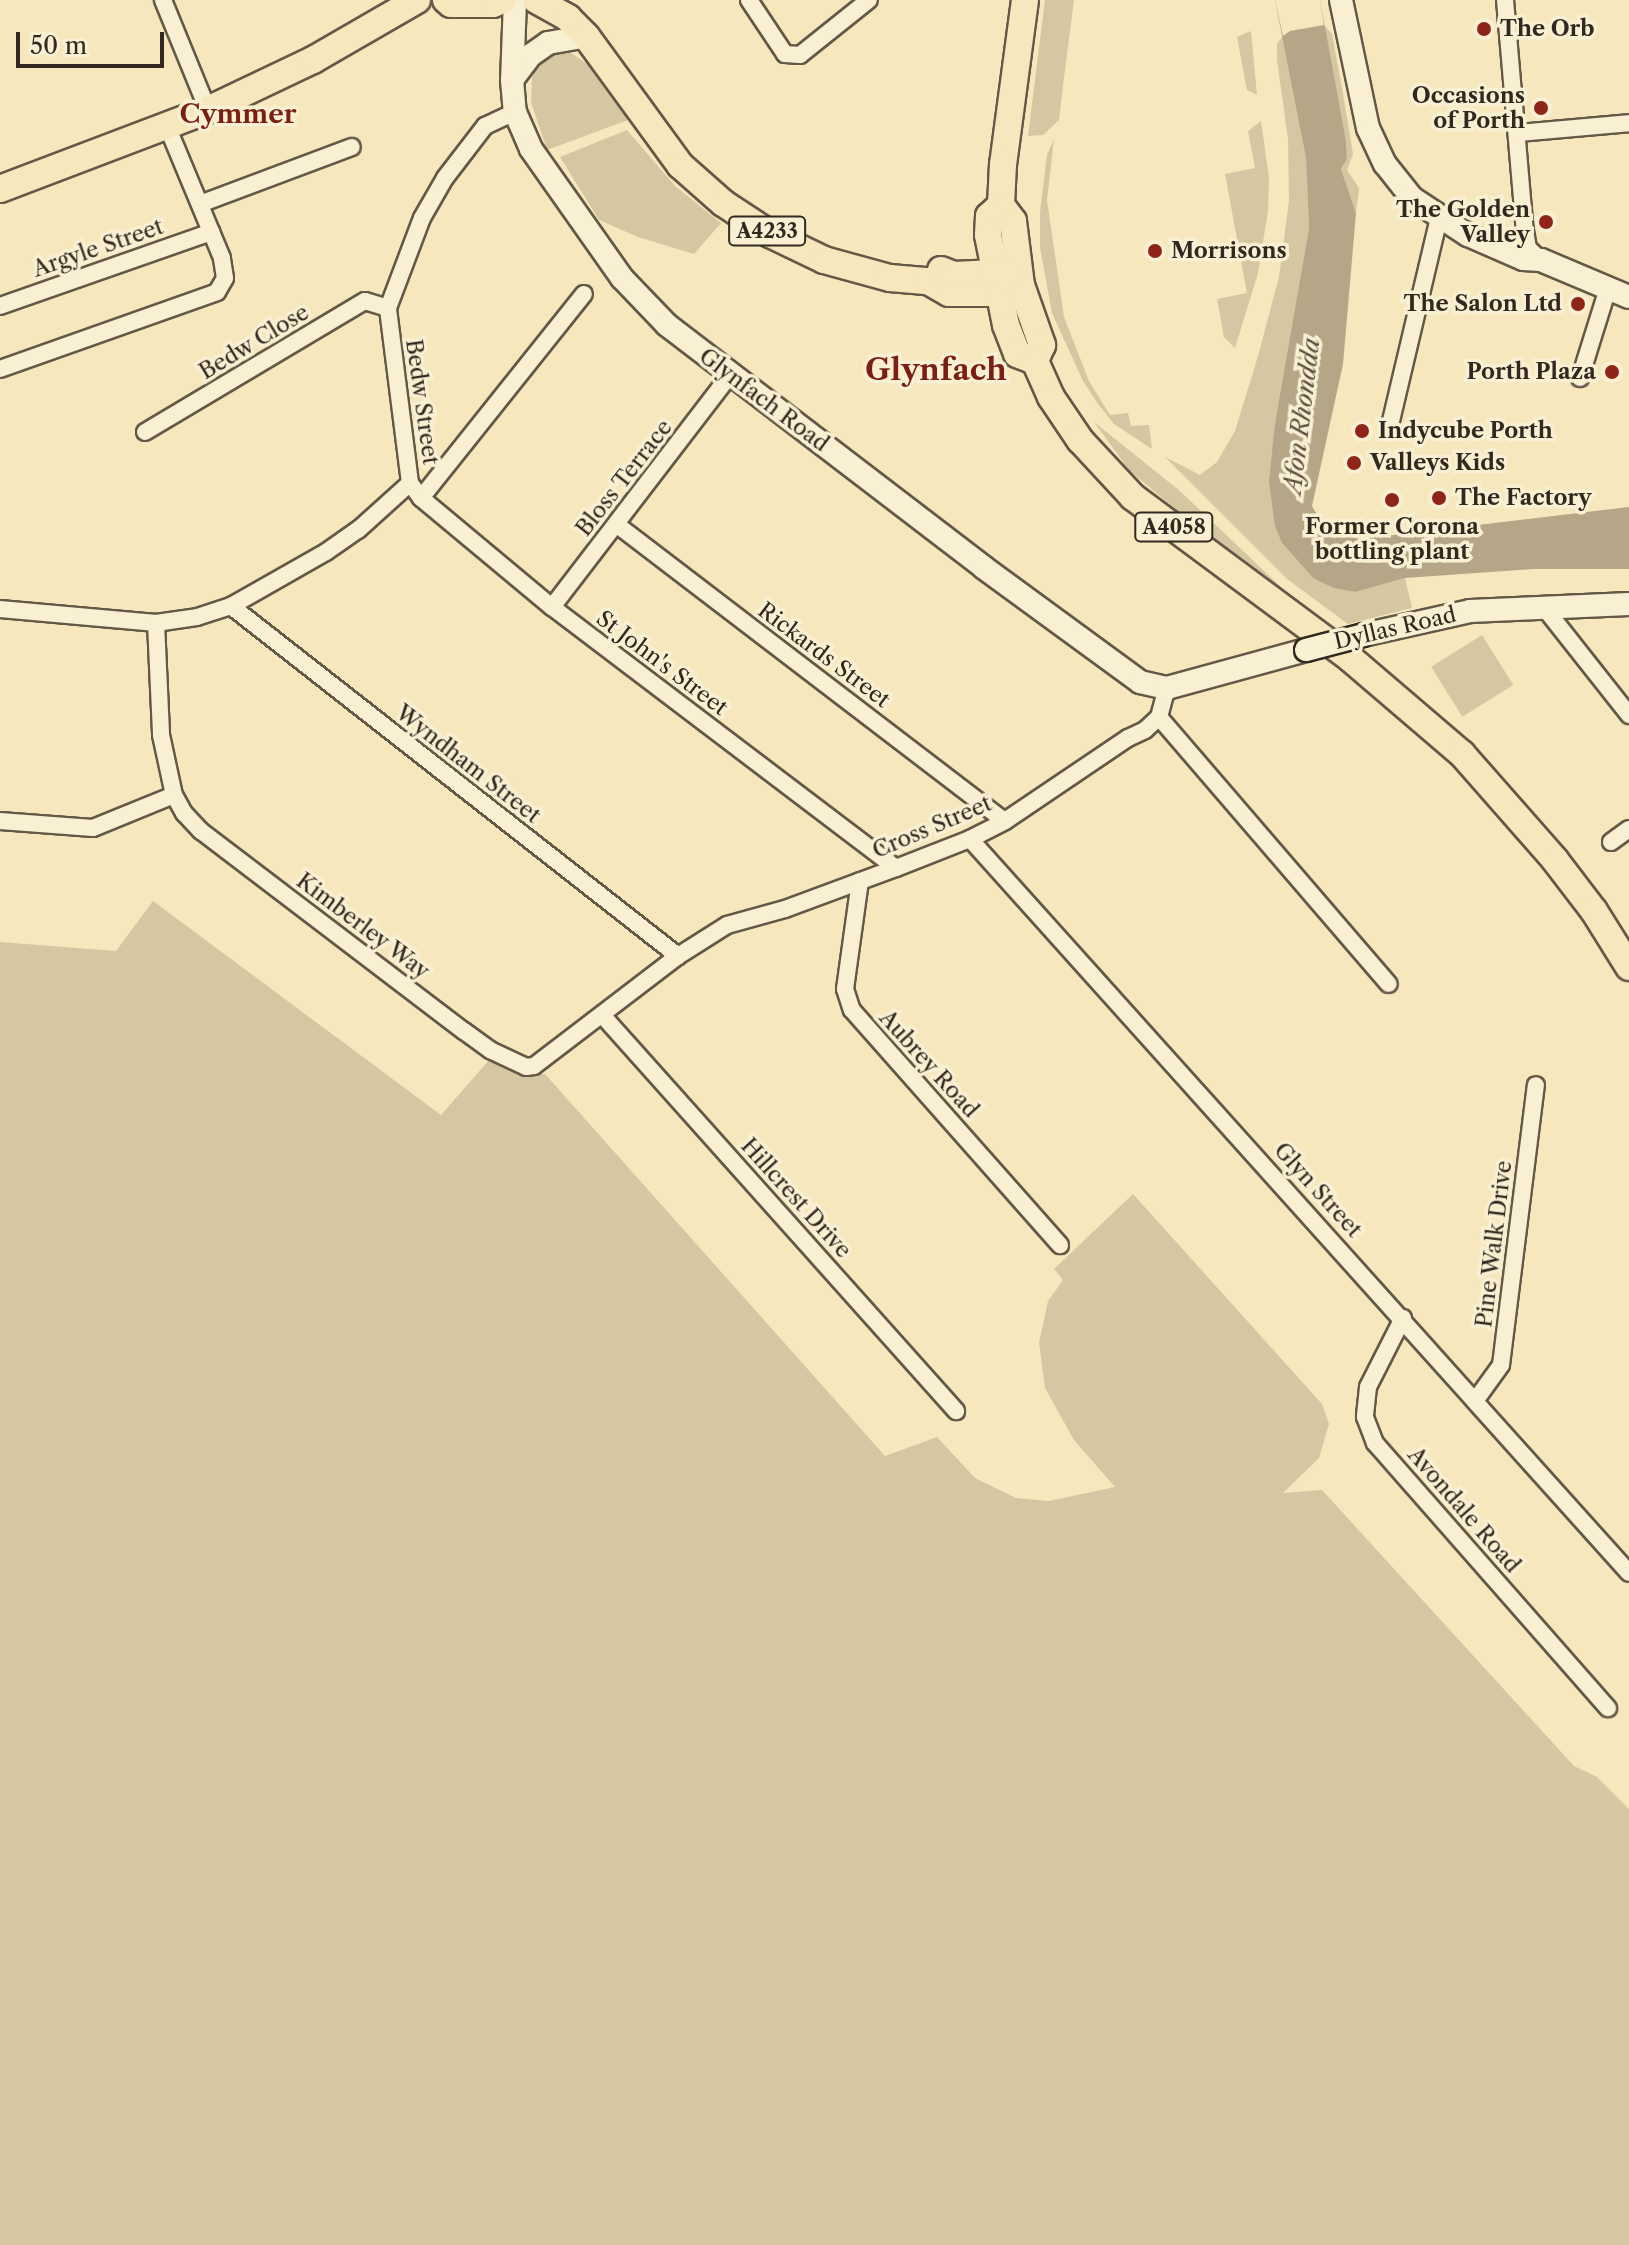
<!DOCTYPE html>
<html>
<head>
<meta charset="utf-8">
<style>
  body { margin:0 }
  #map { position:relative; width:1629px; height:2245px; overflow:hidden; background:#f6e7bc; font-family:"Libre Caslon Text",serif }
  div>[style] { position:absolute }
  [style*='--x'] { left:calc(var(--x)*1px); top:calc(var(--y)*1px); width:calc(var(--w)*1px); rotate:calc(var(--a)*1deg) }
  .green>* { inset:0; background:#d5c7a1; transform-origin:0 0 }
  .water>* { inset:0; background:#b4a687 }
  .pier>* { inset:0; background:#f6e7bc }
  .roads { filter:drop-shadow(2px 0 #645847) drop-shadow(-2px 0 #645847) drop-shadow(0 2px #645847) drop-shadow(0 -2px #645847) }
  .street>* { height:16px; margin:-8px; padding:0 8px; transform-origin:8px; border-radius:8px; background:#f9efd3 }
  .secondary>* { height:22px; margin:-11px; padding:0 11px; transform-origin:11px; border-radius:11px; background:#f9efd3 }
  .primary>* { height:26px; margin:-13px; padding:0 13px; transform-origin:13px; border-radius:13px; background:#f6e7bc }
  .bridges { filter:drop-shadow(2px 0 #332820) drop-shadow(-2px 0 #332820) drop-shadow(0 2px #332820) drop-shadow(0 -2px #332820) }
  .secondary-bridge>* { height:22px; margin:-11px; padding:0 11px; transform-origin:11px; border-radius:11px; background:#f9efd3 }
  .dots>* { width:22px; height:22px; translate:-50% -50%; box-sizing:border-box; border:4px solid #f9efd3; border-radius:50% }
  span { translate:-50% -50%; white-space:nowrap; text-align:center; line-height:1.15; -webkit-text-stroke:7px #f9efd3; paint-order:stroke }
  .shield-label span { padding:2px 6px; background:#f9efd3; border:2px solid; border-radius:6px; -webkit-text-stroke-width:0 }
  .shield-label { font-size:20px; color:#332820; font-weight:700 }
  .poi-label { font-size:22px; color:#332820; font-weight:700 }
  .left { translate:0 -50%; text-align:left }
  .right { translate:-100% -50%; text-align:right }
  .street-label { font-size:22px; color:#332820 }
  .water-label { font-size:24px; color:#5a4e3f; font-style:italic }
  .quarter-label { font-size:26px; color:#7a1f14; font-weight:700 }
  .district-label { font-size:30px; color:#7a1f14; font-weight:700 }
  .scale { position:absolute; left:16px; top:32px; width:148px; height:36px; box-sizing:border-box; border:4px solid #332820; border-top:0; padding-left:10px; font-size:24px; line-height:28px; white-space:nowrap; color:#332820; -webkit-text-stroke:6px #f9efd3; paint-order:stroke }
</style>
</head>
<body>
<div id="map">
  <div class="green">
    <i style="clip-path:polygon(1045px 0,1074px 0,1064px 78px,1059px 120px,1043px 135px,1028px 136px)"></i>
    <i style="clip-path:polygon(1324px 25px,1332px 34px,1342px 88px,1353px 154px,1347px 170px,1359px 188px,1356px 213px,1341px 169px,1347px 159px,1346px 141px)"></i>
    <i style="clip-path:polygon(1251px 31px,1257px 95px,1247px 90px,1237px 37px)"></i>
    <i style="clip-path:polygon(1283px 36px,1306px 158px,1309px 228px,1275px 423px,1282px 543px,1313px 578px,1356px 592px,1405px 578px,1412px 608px,1348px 624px,1287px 579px,1165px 457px,1200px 475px,1217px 462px,1235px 431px,1258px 356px,1279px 277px,1289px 201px,1288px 139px,1277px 60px,1277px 44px)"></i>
    <i style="clip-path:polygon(555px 48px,570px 52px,587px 64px,628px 120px,547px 150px,531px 102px,532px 78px,538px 64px)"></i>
    <i style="clip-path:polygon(1261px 121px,1269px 178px,1268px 211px,1258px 273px,1235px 348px,1224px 337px,1217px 299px,1247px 293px,1225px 174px,1255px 168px,1248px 131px)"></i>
    <i style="clip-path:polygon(627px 130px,675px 186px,721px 223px,694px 254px,638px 237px,599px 220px,560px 157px)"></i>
    <i style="clip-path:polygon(1054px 139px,1047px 200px,1064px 317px,1089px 381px,1110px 415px,1128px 413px,1131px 426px,1149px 425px,1152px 449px,1114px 424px,1098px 404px,1083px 381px,1052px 313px,1040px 248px,1040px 212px,1047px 155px)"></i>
    <i style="clip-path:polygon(1094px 422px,1180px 491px,1282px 588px,1179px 512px,1129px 470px)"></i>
    <i style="left:1482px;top:635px;width:59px;height:60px;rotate:58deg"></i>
    <i style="clip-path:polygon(153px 901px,441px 1115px,490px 1059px,521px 1073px,545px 1074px,885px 1456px,937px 1437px,975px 1478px,1016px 1498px,1049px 1501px,1115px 1487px,1074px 1440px,1045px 1388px,1039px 1343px,1048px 1301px,1063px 1280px,1054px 1269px,1133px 1194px,1322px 1404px,1329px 1424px,1319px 1458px,1283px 1493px,1322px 1490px,1574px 1766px,1597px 1777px,1629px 1809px,1629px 2245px,0 2245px,0 942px,116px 951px)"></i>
  </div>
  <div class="water">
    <i style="clip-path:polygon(1275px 0,1320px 0,1346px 141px,1347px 159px,1341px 169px,1356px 213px,1343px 364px,1312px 506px,1320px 520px,1332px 533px,1360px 539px,1629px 507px,1629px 569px,1533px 569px,1405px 578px,1356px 592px,1334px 588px,1313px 578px,1282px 543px,1275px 526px,1269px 482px,1275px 423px,1309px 228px,1306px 158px)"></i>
  </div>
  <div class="pier">
    <i style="clip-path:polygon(1275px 0,1320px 0,1324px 25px,1290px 31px,1283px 36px)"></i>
  </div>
  <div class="roads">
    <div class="street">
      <i style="--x:163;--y:0;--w:119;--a:67.8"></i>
      <i style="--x:749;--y:0;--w:65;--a:56.3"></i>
      <i style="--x:785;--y:54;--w:15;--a:4"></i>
      <i style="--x:800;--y:55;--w:88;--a:-38.6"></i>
      <i style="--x:1505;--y:0;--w:232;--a:85.1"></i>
      <i style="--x:1525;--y:231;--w:17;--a:80"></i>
      <i style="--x:1528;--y:248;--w:18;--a:43"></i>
      <i style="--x:1518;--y:133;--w:111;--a:-5.1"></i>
      <i style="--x:200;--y:204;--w:162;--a:-20.6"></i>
      <i style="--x:0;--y:306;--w:224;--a:-19.3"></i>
      <i style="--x:0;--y:369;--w:230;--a:-19.5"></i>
      <i style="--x:217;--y:292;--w:16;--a:-60"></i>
      <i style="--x:225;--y:278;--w:20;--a:-99"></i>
      <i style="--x:222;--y:258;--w:143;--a:-112.6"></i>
      <i style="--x:1580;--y:378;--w:94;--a:-72.7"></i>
      <i style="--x:1390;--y:425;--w:213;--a:-76.7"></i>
      <i style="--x:145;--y:432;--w:256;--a:-30.8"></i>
      <i style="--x:365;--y:301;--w:24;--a:17"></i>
      <i style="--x:410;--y:483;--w:19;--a:54"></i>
      <i style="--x:421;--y:498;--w:170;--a:39.8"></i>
      <i style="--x:552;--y:607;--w:432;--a:37.2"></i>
      <i style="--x:421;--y:498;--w:261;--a:-51.4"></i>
      <i style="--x:616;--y:524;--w:489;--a:37.4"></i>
      <i style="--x:231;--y:606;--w:568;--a:38.06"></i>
      <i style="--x:1543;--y:606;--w:139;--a:51.7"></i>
      <i style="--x:552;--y:607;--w:292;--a:-52.5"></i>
      <i style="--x:0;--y:609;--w:157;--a:5.1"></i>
      <i style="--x:156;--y:623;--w:41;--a:-8.3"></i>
      <i style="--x:197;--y:617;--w:36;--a:-18"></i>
      <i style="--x:231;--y:606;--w:109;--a:-29.6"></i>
      <i style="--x:326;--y:552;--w:39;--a:-35"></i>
      <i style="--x:358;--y:530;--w:70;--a:-42.1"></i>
      <i style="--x:410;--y:483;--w:176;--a:-97.2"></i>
      <i style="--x:388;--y:308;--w:96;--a:-69.3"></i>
      <i style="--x:422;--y:218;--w:46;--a:-60.1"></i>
      <i style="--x:445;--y:178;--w:66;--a:-52.4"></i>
      <i style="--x:485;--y:126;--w:33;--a:-25"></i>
      <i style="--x:156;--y:623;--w:112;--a:87.4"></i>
      <i style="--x:161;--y:735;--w:61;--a:77.8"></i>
      <i style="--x:174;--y:795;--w:21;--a:61"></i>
      <i style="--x:184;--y:813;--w:25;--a:47"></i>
      <i style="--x:201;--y:831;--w:330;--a:37.3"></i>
      <i style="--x:464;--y:1031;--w:32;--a:36"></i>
      <i style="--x:490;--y:1050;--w:40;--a:25"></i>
      <i style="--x:526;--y:1067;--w:8;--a:-7"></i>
      <i style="--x:534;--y:1066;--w:181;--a:-37.4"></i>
      <i style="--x:678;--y:956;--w:58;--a:-32.3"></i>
      <i style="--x:727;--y:925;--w:60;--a:-15.4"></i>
      <i style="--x:785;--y:909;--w:118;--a:-20.3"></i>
      <i style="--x:896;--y:868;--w:79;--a:-21.4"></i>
      <i style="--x:970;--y:839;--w:39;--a:-27"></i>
      <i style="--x:1005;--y:821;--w:148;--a:-34"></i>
      <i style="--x:1128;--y:738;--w:19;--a:-25"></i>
      <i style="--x:1145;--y:730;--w:19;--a:-43"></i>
      <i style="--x:1159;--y:717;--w:30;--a:-75"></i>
      <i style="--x:1159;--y:717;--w:352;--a:49.3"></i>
      <i style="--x:0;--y:821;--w:93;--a:4.3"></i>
      <i style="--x:93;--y:828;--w:87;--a:-22.2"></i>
      <i style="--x:970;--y:839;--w:986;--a:48.08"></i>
      <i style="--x:1611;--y:842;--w:22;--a:-36"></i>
      <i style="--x:860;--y:881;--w:109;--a:97.9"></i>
      <i style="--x:845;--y:989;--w:22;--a:72"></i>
      <i style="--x:852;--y:1010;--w:314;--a:48.5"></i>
      <i style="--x:603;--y:1016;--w:530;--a:48.21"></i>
      <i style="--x:1403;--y:1318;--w:77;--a:116.9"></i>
      <i style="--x:1368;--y:1387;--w:30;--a:96"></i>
      <i style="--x:1365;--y:1417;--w:28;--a:69"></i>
      <i style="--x:1375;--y:1443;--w:353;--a:48.7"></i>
      <i style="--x:1475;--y:1401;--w:44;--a:-54.2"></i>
      <i style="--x:1501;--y:1365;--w:282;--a:-82.9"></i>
    </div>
    <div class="secondary">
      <i style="--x:515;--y:0;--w:80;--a:92.1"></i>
      <i style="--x:512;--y:80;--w:32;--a:85"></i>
      <i style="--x:515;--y:112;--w:40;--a:66.6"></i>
      <i style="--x:531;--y:149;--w:158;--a:54.8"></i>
      <i style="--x:622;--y:278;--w:65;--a:46.2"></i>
      <i style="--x:667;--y:325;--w:398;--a:37.4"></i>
      <i style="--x:983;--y:567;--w:195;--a:36.2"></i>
      <i style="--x:1140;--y:682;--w:28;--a:13"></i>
      <i style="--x:1167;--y:688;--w:144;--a:-15.3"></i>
      <i style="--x:1341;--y:0;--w:131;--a:78.1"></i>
      <i style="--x:1368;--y:128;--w:40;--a:65"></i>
      <i style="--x:1385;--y:164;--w:43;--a:51.5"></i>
      <i style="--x:1412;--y:198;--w:67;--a:33.5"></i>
      <i style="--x:1468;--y:235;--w:60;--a:23.6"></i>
      <i style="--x:1523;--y:259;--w:18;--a:3"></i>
      <i style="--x:1541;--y:260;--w:95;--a:22.8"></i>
      <i style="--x:512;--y:80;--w:31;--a:-53"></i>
      <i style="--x:531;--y:55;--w:21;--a:-35"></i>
      <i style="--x:548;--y:43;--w:39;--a:-10"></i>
      <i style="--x:1363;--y:635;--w:110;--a:-12.6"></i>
      <i style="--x:1470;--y:611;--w:159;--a:-2.5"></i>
    </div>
    <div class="primary">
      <i style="--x:446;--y:0;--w:6;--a:39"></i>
      <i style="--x:451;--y:4;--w:42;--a:0"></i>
      <i style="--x:493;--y:4;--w:11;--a:-22"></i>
      <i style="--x:536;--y:0;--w:37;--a:29"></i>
      <i style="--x:568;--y:18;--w:25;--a:45"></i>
      <i style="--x:586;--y:36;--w:160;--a:53.9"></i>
      <i style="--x:680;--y:165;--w:57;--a:41.5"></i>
      <i style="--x:723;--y:203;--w:56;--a:33.4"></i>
      <i style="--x:770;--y:234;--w:60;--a:25.7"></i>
      <i style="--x:824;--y:260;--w:68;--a:15.3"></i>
      <i style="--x:890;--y:278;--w:38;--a:5"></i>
      <i style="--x:928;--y:281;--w:24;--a:30"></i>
      <i style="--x:949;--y:293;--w:74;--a:0"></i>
      <i style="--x:1025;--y:0;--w:165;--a:97.6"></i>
      <i style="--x:1003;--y:164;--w:41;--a:92.8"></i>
      <i style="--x:1001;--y:205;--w:20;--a:53"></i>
      <i style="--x:1013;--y:221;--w:64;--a:82.9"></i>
      <i style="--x:1021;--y:285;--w:64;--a:70.7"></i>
      <i style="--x:1042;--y:345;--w:17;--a:114"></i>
      <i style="--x:0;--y:189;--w:222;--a:-20.8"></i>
      <i style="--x:208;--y:110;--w:116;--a:-25.5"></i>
      <i style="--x:313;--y:60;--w:120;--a:-30"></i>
      <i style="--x:1001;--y:205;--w:16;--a:137"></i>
      <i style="--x:989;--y:216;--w:19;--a:93"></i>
      <i style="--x:988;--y:235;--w:92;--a:78.7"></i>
      <i style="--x:1006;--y:325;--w:31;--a:69"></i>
      <i style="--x:1017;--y:354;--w:19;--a:21"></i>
      <i style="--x:1035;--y:361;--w:39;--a:66"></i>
      <i style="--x:1051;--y:397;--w:52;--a:56"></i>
      <i style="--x:1080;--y:440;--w:78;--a:47.1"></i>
      <i style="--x:1133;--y:497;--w:272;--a:36.6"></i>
      <i style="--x:1351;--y:659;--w:146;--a:40.6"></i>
      <i style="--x:1462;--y:754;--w:141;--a:48.7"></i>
      <i style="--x:1555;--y:860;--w:64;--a:52.6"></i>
      <i style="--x:1594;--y:911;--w:66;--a:58"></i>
      <i style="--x:941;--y:270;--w:14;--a:21"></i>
      <i style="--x:954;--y:275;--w:40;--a:-2.9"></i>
      <i style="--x:994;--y:273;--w:14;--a:12"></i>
    </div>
  </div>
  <div class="bridges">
    <div class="secondary-bridge">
      <i style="--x:1306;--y:650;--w:59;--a:-14.7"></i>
    </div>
  </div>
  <div class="dots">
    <i style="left:1484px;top:29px;background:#8f2418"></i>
    <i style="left:1541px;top:108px;background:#8f2418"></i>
    <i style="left:1546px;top:222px;background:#8f2418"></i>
    <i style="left:1155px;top:251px;background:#8f2418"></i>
    <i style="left:1578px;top:304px;background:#8f2418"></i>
    <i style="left:1612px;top:372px;background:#8f2418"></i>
    <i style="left:1362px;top:431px;background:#8f2418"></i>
    <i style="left:1354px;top:463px;background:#8f2418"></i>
    <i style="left:1439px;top:498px;background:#8f2418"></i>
    <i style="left:1392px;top:500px;background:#8f2418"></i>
  </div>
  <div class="shield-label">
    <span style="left:767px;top:231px">A4233</span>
    <span style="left:1174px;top:527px">A4058</span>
  </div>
  <div class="poi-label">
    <span class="left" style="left:1500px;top:29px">The Orb</span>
    <span class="right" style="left:1525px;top:108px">Occasions<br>of Porth</span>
    <span class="right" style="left:1530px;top:222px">The Golden<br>Valley</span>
    <span class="left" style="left:1171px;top:251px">Morrisons</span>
    <span class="right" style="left:1562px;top:304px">The Salon Ltd</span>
    <span class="right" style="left:1596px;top:372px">Porth Plaza</span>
    <span class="left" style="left:1378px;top:431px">Indycube Porth</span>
    <span class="left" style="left:1370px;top:463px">Valleys Kids</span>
    <span class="left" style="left:1455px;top:498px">The Factory</span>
    <span style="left:1392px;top:539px">Former Corona<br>bottling plant</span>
  </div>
  <div class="street-label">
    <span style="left:98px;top:248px;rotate:-19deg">Argyle Street</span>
    <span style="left:254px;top:342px;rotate:-31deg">Bedw Close</span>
    <span style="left:764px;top:400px;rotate:37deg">Glynfach Road</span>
    <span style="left:422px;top:402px;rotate:82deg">Bedw Street</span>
    <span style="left:624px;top:478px;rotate:-52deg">Bloss Terrace</span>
    <span style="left:1395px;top:628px;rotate:-13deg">Dyllas Road</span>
    <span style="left:824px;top:655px;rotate:37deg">Rickards Street</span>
    <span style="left:662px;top:663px;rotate:37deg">St John's Street</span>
    <span style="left:468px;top:764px;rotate:38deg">Wyndham Street</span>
    <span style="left:932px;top:827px;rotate:-23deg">Cross Street</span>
    <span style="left:363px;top:926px;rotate:37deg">Kimberley Way</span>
    <span style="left:929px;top:1064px;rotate:48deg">Aubrey Road</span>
    <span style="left:1318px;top:1190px;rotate:48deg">Glyn Street</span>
    <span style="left:796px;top:1198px;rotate:48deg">Hillcrest Drive</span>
    <span style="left:1494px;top:1244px;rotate:-83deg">Pine Walk Drive</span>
    <span style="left:1464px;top:1510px;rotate:49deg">Avondale Road</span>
  </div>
  <div class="water-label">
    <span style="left:1302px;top:416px;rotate:-83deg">Afon Rhondda</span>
  </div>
  <div class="quarter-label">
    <span style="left:238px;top:115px">Cymmer</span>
  </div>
  <div class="district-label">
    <span style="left:936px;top:370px">Glynfach</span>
  </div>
  <div class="scale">50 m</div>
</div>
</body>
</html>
